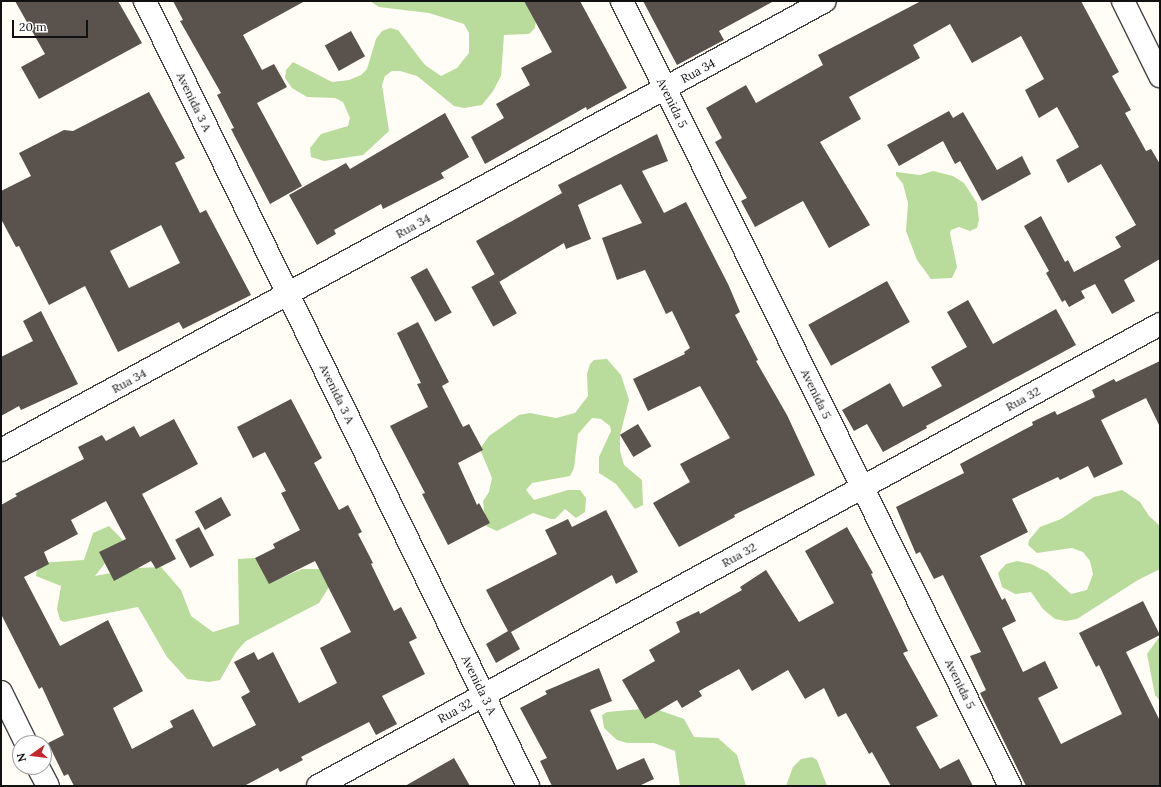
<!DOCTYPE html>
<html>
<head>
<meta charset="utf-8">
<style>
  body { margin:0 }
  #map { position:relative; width:1161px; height:787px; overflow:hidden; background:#fffdf5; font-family:Lora,serif }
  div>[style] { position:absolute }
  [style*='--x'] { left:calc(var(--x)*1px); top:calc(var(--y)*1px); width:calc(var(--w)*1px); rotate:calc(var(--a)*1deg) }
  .forest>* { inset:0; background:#b9dc9c }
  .building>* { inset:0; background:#5a524d; transform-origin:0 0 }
  .roads { filter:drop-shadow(1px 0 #444) drop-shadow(-1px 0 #444) drop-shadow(0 1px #444) drop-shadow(0 -1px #444) }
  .minor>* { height:22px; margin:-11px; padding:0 11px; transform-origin:11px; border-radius:11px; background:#fff }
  span { translate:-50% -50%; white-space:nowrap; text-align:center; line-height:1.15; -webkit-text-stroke:4px #fff; paint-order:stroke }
  .street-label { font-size:12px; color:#111 }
  .frame { position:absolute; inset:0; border:2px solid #111; pointer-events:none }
  .north { position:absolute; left:12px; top:735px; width:40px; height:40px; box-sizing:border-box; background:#fff; border:1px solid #a0a0a0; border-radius:50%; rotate:256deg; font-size:11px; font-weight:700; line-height:16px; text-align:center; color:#111 }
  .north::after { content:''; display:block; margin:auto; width:14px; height:18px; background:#c4262e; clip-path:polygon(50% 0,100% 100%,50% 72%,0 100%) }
  .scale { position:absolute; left:12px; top:20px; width:76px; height:18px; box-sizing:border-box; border:2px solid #111; border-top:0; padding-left:5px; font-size:12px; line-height:14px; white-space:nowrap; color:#111; -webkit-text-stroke:3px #fff; paint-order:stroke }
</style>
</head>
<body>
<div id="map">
  <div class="forest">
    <i style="clip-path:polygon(370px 1px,524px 1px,533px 11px,536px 19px,535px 28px,529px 34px,504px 35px,501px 76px,493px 91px,482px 105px,464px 108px,454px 106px,417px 76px,400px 71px,392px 71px,385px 76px,382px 85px,389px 131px,363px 155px,324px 161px,311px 157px,310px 148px,321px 134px,348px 126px,350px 118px,343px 102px,335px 98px,307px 97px,292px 88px,285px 78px,286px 70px,293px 62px,332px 82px,349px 80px,361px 75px,367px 69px,376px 39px,382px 31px,390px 28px,398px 30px,425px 65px,441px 76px,457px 68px,469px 53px,469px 33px,464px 24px,429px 13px,379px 7px)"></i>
    <i style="clip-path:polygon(933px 171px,953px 176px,964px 183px,977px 203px,979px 220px,977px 228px,970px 231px,959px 227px,951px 230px,950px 233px,957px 267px,952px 278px,931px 279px,917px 260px,906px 231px,908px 203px,903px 184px,896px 175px,896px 172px,920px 175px)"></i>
    <i style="clip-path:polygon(607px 359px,621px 375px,629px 400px,620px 435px,620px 451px,624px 465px,642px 480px,643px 505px,635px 509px,616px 484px,599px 473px,599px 457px,611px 431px,610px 426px,601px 419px,592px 418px,578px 434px,574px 468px,570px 476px,532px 483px,526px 490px,534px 500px,568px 490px,580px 490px,586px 498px,585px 512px,576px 518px,565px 509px,555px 519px,551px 519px,533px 513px,497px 531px,486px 526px,483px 501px,489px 492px,492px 478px,480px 449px,489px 436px,519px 415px,530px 413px,556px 418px,575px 413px,588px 396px,587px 374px,590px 364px,594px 360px)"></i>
    <i style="clip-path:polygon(1122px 490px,1140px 502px,1149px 516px,1160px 526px,1160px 569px,1138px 580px,1077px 619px,1066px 621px,1055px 619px,1043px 609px,1031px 592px,1015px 594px,1002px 587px,998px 573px,1006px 564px,1017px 561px,1031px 564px,1047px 572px,1071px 594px,1087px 590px,1093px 574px,1090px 561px,1083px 552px,1072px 548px,1037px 553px,1028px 545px,1029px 540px,1040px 527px,1061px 519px,1094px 497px)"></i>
    <i style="clip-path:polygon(109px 526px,123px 540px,95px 576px,137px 568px,161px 567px,181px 590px,191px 616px,213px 632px,239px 624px,238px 559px,255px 558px,270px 579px,281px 578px,302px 569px,319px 569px,329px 587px,319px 603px,246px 641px,236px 652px,220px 680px,209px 682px,187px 679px,167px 657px,138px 607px,64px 622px,60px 620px,57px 609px,61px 586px,36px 576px,38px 563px,84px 560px,93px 533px)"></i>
    <i style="clip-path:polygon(1160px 636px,1160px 701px,1155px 695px,1147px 654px)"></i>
    <i style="clip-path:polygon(653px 708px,684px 719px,694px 737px,718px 738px,737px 755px,746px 786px,680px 786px,675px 751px,654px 743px,627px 743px,617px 740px,604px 728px,602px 715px,607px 712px)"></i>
    <i style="clip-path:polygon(812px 757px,817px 760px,827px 786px,786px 786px,793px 767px,801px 759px)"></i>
  </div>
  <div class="building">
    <i style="clip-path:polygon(15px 1px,118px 1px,142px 43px,39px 99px,21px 67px,45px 54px)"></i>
    <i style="clip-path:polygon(173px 1px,305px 1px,243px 35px,262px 70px,274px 64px,287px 87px,257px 103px,302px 186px,270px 204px,231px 129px,234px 128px,217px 95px,221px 93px,180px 21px,183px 20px)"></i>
    <i style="clip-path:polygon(524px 1px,580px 1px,627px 88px,587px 110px,586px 107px,485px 164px,471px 137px,504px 118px,496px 104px,530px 85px,521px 68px,552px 52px)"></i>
    <i style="clip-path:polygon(643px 1px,774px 1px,719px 31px,724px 40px,677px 65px)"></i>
    <i style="clip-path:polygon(921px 1px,1081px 1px,1119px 72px,1112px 76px,1131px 110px,1125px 113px,1146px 151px,1151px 149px,1160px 164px,1160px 259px,1124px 280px,1135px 301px,1112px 314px,1095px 284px,1081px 291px,1085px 298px,1069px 307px,1065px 300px,1062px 302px,1046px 273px,1049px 271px,1024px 226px,1041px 216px,1065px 262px,1068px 260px,1074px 272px,1121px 247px,1115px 237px,1136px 225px,1101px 164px,1068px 183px,1056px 160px,1079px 147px,1057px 107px,1039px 118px,1025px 90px,1044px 79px,1021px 36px,972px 63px,950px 24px,913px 45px,920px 58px,849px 97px,861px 119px,820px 142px,870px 225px,829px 248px,803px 201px,755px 227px,741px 201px,747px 198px,715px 142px,722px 138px,706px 108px,746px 85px,756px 103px,823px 65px,818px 55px)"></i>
    <i style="left:351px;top:31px;width:29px;height:30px;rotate:61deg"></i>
    <i style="clip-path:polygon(evenodd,149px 92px,185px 158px,175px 163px,200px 213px,206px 210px,251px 295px,183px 329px,179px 322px,118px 352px,85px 286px,49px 305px,19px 246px,16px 247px,1px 219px,1px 191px,31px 176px,19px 153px,64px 130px,73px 131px,149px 92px,161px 225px,180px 263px,129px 288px,110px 251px,161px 225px)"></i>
    <i style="clip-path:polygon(949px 111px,953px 118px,963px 112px,997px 170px,1022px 156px,1031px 174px,982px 201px,960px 161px,955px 164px,943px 141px,899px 166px,887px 145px)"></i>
    <i style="clip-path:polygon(445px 113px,469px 157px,441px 173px,444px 178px,383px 209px,381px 204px,334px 230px,336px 234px,317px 245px,289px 195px,346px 163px,350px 169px)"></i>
    <i style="clip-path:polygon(657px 134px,668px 161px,642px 171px,664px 213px,686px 202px,728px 284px,740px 312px,735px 315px,758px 360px,756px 361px,787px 415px,815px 475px,734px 515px,735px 517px,679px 547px,653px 503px,690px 482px,680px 464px,730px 438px,700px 386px,648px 411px,633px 379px,685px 354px,684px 352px,690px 348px,672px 311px,666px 314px,645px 270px,617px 280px,602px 238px,642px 223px,621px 184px,578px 205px,591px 239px,566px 249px,564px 243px,499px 282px,476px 241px,562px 193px,558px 185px)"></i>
    <i style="left:427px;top:268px;width:51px;height:19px;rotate:61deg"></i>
    <i style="left:495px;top:274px;width:45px;height:27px;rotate:61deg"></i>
    <i style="left:887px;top:281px;width:47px;height:90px;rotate:61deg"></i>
    <i style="clip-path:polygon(968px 300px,993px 344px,1056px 309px,1076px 345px,926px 426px,927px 428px,883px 452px,867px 424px,854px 431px,842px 410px,890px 383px,903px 407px,942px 386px,931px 367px,967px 347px,947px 312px)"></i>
    <i style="clip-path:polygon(41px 311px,78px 384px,21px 410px,19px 406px,1px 416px,1px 357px,33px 341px,23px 321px)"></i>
    <i style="clip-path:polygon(418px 322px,449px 382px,442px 386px,463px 427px,469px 424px,483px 450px,458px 463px,477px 505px,479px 503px,490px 523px,448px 545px,422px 494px,425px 493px,390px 426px,428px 407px,417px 384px,421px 383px,397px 333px)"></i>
    <i style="clip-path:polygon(1160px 361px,1160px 427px,1146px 398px,1101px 420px,1123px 464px,1094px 478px,1088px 466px,1060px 480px,1058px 477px,1012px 499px,1028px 532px,980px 556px,1002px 600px,1005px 598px,1016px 621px,1002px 628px,1023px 672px,1045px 661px,1058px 688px,1038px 698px,1061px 744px,1122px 714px,1099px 665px,1096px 667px,1079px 633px,1143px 601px,1160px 635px,1126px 652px,1160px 721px,1160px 786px,1026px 786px,980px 693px,986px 690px,970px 656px,981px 652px,943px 575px,934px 579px,920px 552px,916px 554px,896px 507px,964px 473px,960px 464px,1033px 425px,1032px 422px,1055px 411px,1057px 415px,1095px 397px,1092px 390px,1114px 379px,1116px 382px)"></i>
    <i style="clip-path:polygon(291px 399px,322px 458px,314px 463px,339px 510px,348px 505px,362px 532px,358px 534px,373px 563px,371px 564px,394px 611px,401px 607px,417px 638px,409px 642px,425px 674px,382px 696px,397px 724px,376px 735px,369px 722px,301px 757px,303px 760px,280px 772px,278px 768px,244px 786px,74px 786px,68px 774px,64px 776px,48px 743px,64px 735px,42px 687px,39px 689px,1px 614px,1px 505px,17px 496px,15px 494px,84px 459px,78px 447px,102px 435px,106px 441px,134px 426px,140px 437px,174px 419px,198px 464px,142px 494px,176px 559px,156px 569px,151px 561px,114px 581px,99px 552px,126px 539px,106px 501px,71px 520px,78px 534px,44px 552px,49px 564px,24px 577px,60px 646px,108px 620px,143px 691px,113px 708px,132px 749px,173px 727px,170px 721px,193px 709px,213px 747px,256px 725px,241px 697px,250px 692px,234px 662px,254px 652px,258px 660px,273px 652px,299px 703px,337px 683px,320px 648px,351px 632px,315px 561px,269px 584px,255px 558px,275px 548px,273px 544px,300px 530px,281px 493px,286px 491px,265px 452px,253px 458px,237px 427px)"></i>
    <i style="left:638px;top:424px;width:26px;height:21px;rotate:59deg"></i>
    <i style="left:221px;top:497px;width:21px;height:30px;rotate:61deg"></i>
    <i style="clip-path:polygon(606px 510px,638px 572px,616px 584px,612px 575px,511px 632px,520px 649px,496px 663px,486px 644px,508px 631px,486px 590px,557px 554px,545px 530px,568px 519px,572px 527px)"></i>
    <i style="left:199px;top:527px;width:32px;height:27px;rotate:62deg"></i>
    <i style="clip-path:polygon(847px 527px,873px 573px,871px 574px,908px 651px,903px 653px,938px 716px,916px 727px,940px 769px,959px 759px,973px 786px,891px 786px,872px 752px,869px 754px,846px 713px,838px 717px,824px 688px,805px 699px,788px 670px,752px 691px,739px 669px,699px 691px,702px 696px,682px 708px,677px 700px,645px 719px,622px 680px,655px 661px,649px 650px,680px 632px,676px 622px,699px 611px,700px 614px,742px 590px,740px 587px,766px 570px,799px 622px,834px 603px,805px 551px)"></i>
    <i style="clip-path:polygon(599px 668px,612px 701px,590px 710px,617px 770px,644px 758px,654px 779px,639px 786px,552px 786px,540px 761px,547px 758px,520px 708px,547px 694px,545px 691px)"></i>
    <i style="clip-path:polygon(454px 758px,470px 786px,405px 786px)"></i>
  </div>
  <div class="roads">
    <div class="minor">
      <i style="--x:145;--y:1;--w:873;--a:63.99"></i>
      <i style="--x:622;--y:1;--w:876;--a:63.7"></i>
      <i style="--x:1123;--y:1;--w:84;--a:63.7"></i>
      <i style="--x:1;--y:450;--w:938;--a:-28.59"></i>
      <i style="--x:1;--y:692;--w:57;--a:63.9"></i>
      <i style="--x:38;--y:767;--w:21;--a:62"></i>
      <i style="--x:318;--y:786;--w:960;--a:-28.75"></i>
    </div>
  </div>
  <div class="street-label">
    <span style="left:698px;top:71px;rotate:-29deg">Rua 34</span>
    <span style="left:194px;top:102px;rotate:64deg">Avenida 3 A</span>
    <span style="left:672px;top:103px;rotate:64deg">Avenida 5</span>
    <span style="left:413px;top:226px;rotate:-29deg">Rua 34</span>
    <span style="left:129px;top:381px;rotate:-29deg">Rua 34</span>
    <span style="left:337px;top:394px;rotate:64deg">Avenida 3 A</span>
    <span style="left:816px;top:394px;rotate:64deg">Avenida 5</span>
    <span style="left:1023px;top:399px;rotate:-29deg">Rua 32</span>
    <span style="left:739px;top:555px;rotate:-29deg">Rua 32</span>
    <span style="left:960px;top:684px;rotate:64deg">Avenida 5</span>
    <span style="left:479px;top:685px;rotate:64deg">Avenida 3 A</span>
    <span style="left:455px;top:711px;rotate:-29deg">Rua 32</span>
  </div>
  <div class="frame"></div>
  <div class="north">N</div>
  <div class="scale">20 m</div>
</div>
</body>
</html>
